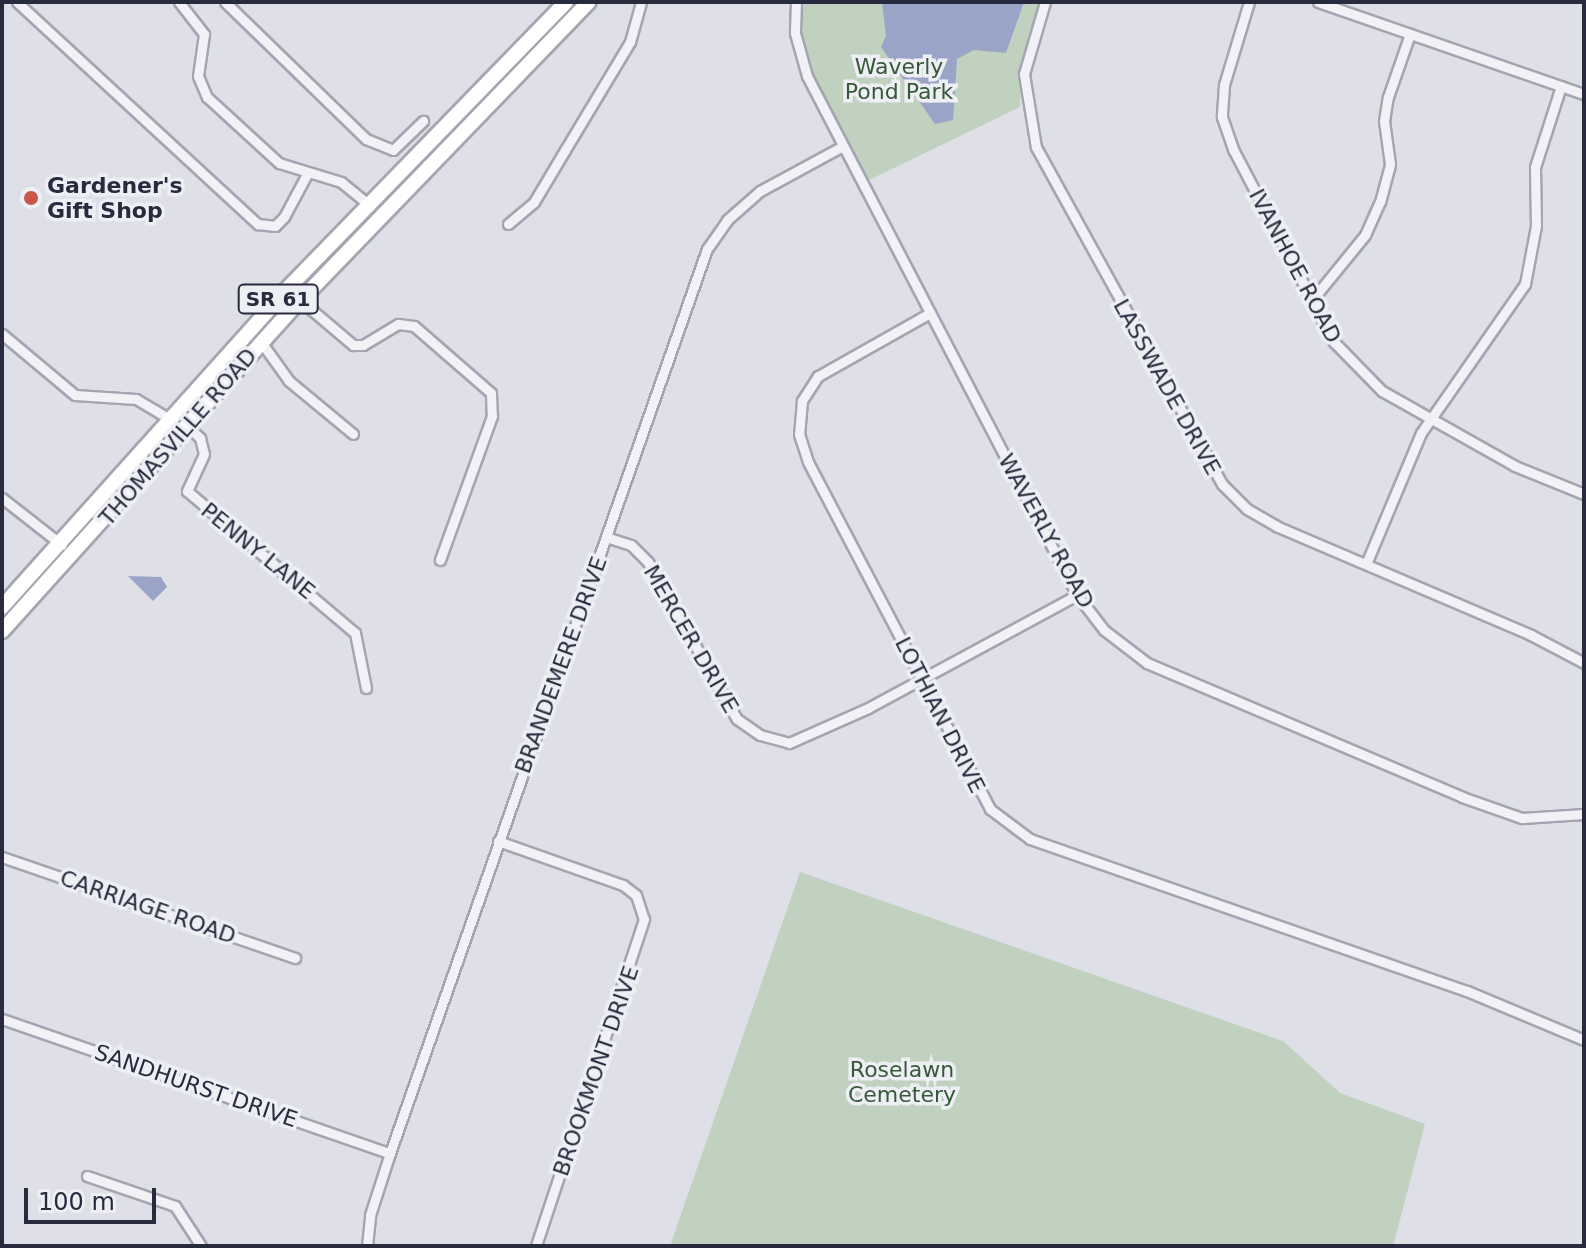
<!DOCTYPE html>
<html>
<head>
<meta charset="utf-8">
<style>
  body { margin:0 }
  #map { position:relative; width:1586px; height:1248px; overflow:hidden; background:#dedfe7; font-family:"DejaVu Sans",sans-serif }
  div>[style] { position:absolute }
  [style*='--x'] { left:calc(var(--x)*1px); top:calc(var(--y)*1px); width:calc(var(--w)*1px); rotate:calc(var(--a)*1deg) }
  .green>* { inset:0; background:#c0d1c0 }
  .water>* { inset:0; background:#9aa4c6 }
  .roads { filter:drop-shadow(2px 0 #a4a5b1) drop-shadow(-2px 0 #a4a5b1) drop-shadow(0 2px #a4a5b1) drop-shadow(0 -2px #a4a5b1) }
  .minor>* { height:9px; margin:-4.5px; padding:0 4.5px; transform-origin:4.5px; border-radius:4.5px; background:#f1f1f6 }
  .primary>* { height:14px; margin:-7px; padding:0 7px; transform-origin:7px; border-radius:7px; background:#fff }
  .dots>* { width:22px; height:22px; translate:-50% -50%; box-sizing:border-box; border:4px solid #eeeff5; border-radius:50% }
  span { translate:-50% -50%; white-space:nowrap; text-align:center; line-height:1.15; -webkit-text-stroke:7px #eeeff5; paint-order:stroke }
  .shield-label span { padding:2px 6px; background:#eeeff5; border:2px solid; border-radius:6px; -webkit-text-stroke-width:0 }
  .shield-label { font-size:20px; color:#282a3e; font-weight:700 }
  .park-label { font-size:22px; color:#365939 }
  .poi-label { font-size:22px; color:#282a3e; font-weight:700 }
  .left { translate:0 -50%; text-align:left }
  .street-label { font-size:22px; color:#282a3e }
  .frame { position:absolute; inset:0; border:4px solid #282a3e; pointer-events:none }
  .scale { position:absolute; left:24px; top:1188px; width:132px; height:36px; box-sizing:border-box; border:4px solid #282a3e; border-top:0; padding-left:10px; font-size:24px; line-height:28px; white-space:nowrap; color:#282a3e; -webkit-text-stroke:6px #eeeff5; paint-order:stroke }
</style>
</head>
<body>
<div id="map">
  <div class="green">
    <i style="clip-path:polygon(801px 2px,1042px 2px,1021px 65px,1020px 107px,869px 180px,813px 81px,800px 34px)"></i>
    <i style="clip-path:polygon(800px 872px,1283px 1041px,1340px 1093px,1425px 1124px,1393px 1246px,670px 1246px)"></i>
  </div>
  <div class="water">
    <i style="clip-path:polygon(882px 2px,1024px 2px,1006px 53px,974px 50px,957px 59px,953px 120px,935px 124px,881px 47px,886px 36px)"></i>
    <i style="clip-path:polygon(128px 576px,161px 577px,167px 587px,153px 601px)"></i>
  </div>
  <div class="roads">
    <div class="minor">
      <i style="--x:17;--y:2;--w:328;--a:42.7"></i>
      <i style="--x:258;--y:224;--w:17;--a:7"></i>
      <i style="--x:275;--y:226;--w:13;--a:-45"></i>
      <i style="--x:284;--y:217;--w:49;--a:-61.9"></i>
      <i style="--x:179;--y:2;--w:41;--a:52"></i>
      <i style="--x:204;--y:34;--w:42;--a:98.1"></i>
      <i style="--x:198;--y:76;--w:23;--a:67"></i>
      <i style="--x:207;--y:97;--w:98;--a:42.5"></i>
      <i style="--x:279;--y:163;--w:65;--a:17"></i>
      <i style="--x:341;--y:182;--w:38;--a:39"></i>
      <i style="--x:225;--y:2;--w:197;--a:44.2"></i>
      <i style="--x:366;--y:139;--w:29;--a:22"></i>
      <i style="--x:393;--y:150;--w:42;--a:-44"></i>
      <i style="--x:796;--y:2;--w:31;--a:92"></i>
      <i style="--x:795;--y:33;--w:45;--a:74.4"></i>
      <i style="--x:807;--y:76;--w:585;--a:62.52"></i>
      <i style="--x:1077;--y:595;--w:44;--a:52.4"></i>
      <i style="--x:1104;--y:630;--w:54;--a:37.5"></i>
      <i style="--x:1147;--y:663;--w:342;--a:23"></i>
      <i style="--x:1462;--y:797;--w:64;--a:19.3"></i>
      <i style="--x:1522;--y:818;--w:62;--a:-3.7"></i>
      <i style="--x:1045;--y:2;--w:75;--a:106.3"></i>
      <i style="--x:1024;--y:74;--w:74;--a:80.7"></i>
      <i style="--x:1036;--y:147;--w:385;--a:61.1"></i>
      <i style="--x:1222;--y:484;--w:35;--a:45"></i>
      <i style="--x:1247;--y:509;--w:36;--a:30"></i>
      <i style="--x:1278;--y:527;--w:275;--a:23.1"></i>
      <i style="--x:1531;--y:635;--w:60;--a:27.8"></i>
      <i style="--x:1249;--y:2;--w:87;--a:106.8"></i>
      <i style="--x:1224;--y:85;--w:32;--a:94"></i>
      <i style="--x:1222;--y:117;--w:36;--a:71"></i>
      <i style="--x:1234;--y:151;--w:216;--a:62.4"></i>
      <i style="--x:1334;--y:342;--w:69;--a:45.6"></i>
      <i style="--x:1382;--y:391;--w:153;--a:29.4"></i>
      <i style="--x:1515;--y:466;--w:74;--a:22.1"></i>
      <i style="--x:1318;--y:2;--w:281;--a:19.1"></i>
      <i style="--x:508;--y:224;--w:34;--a:-40"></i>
      <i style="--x:534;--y:202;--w:61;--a:-59.2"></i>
      <i style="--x:565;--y:150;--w:126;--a:-59"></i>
      <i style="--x:630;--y:42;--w:41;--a:-74.6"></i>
      <i style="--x:287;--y:289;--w:87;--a:40.3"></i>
      <i style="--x:353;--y:345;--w:10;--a:0"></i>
      <i style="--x:363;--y:345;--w:41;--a:-31"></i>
      <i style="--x:398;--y:324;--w:16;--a:7"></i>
      <i style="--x:414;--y:326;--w:102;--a:41"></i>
      <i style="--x:491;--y:393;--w:23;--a:88"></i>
      <i style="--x:492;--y:416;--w:153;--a:109.9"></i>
      <i style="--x:1312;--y:300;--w:84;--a:-50.8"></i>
      <i style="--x:1365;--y:235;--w:36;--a:-66"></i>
      <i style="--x:1380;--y:202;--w:39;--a:-75"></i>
      <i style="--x:1390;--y:164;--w:43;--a:-97.9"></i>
      <i style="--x:1384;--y:121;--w:24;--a:-81"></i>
      <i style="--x:1388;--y:97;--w:67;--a:-70.8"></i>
      <i style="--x:930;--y:313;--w:129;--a:150.6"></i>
      <i style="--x:818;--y:376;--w:30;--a:123"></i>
      <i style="--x:802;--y:401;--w:33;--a:95"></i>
      <i style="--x:799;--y:434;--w:29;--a:72"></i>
      <i style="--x:808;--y:462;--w:392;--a:62.3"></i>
      <i style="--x:990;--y:809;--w:50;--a:36.9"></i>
      <i style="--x:1030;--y:839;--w:463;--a:19.2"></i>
      <i style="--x:1467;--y:991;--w:127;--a:22.7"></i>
      <i style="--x:2;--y:334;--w:95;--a:39.9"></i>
      <i style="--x:75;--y:395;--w:61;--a:3.8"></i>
      <i style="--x:136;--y:399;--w:43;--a:30.7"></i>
      <i style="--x:261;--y:342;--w:48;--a:54.3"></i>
      <i style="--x:289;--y:381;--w:83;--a:39.6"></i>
      <i style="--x:185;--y:424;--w:21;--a:43"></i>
      <i style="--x:200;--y:438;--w:16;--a:76"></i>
      <i style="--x:204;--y:454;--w:41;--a:114.7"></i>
      <i style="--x:187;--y:491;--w:220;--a:40.2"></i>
      <i style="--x:355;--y:633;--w:56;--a:78.7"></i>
      <i style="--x:2;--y:498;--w:76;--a:38.1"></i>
      <i style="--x:606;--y:537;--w:26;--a:18"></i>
      <i style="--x:631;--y:545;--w:24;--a:45"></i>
      <i style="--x:648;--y:562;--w:180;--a:60.5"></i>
      <i style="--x:737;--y:719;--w:28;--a:35"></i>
      <i style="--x:760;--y:735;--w:30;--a:15"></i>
      <i style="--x:789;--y:743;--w:86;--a:-23.9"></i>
      <i style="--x:868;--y:708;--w:238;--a:-28.4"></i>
      <i style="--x:1366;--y:564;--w:142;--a:-67.2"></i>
      <i style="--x:1421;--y:433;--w:182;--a:-55.1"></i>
      <i style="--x:1525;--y:284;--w:59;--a:-79.3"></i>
      <i style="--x:1536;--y:226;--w:59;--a:-91"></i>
      <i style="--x:1535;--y:167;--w:85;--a:-72.2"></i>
      <i style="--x:498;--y:841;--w:133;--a:19.4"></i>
      <i style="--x:623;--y:885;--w:16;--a:38"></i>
      <i style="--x:636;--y:895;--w:25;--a:72"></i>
      <i style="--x:644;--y:919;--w:344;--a:108.3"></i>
      <i style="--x:2;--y:857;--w:310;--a:19"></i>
      <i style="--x:2;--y:1019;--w:410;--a:19.1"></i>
      <i style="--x:87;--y:1176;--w:93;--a:18.8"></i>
      <i style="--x:175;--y:1206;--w:48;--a:57"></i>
      <i style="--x:367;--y:1246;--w:31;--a:-84"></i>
      <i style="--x:370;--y:1215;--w:65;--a:-72.1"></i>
      <i style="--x:390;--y:1153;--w:958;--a:-70.68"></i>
      <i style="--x:707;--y:249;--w:35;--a:-55"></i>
      <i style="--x:727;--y:220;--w:44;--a:-41.3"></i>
      <i style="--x:760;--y:191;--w:94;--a:-28.5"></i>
    </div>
    <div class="primary">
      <i style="--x:2;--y:607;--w:427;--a:-48.1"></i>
      <i style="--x:287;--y:289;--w:400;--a:-45.8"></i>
      <i style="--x:2;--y:631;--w:439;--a:-48"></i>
      <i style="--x:296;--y:305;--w:421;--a:-46"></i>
    </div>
  </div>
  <div class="dots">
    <i style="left:31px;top:198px;background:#c95647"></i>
  </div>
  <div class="shield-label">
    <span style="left:278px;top:299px">SR 61</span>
  </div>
  <div class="park-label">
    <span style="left:899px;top:79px">Waverly<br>Pond Park</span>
    <span style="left:902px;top:1082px">Roselawn<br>Cemetery</span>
  </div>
  <div class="poi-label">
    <span class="left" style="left:47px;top:198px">Gardener's<br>Gift Shop</span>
  </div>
  <div class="street-label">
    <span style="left:1295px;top:266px;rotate:62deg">IVANHOE ROAD</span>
    <span style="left:1167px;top:387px;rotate:61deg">LASSWADE DRIVE</span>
    <span style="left:178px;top:437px;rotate:-49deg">THOMASVILLE ROAD</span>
    <span style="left:1046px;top:531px;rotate:61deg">WAVERLY ROAD</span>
    <span style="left:258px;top:551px;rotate:39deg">PENNY LANE</span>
    <span style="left:691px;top:639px;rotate:60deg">MERCER DRIVE</span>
    <span style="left:561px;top:665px;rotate:-70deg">BRANDEMERE DRIVE</span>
    <span style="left:940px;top:715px;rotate:63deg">LOTHIAN DRIVE</span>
    <span style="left:148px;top:907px;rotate:19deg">CARRIAGE ROAD</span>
    <span style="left:596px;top:1071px;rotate:-71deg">BROOKMONT DRIVE</span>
    <span style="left:196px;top:1086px;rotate:19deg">SANDHURST DRIVE</span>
  </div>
  <div class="frame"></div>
  <div class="scale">100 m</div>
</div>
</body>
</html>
